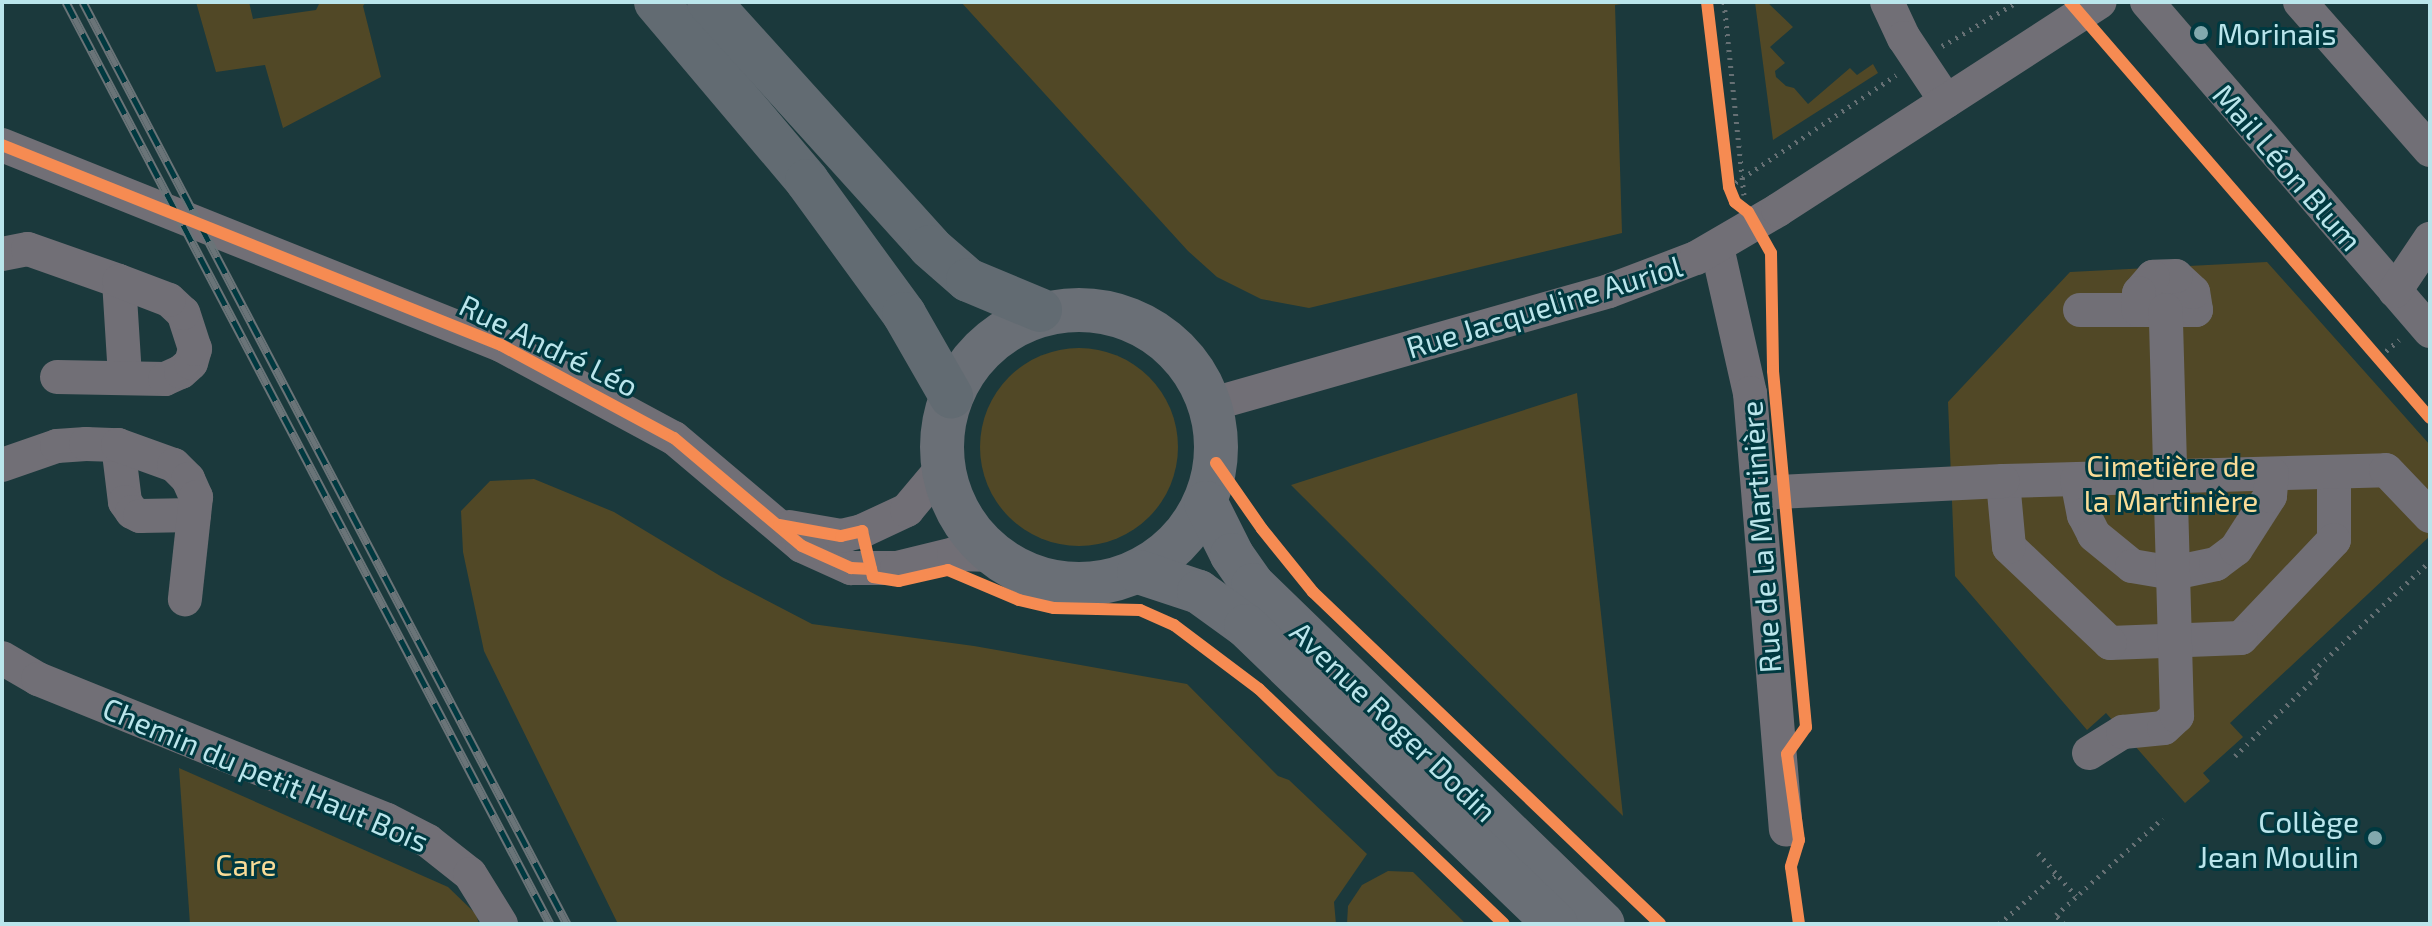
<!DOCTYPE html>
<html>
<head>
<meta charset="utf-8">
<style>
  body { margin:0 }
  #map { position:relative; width:2432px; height:926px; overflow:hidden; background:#1b393c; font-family:"Exo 2",sans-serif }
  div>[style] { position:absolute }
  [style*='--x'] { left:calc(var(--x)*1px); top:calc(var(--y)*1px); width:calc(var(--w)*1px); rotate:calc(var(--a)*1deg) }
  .green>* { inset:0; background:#514826 }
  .round { border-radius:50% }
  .path>* { height:5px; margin-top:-2.5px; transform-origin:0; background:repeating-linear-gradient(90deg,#667074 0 2px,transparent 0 8px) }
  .minor>* { height:34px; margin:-17px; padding:0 17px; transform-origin:17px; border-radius:17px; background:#716f76 }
  .major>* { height:44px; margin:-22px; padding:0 22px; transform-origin:22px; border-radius:22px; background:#6a6f76 }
  .major>.ring { margin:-22px; padding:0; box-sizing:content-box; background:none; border:44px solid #6a6f76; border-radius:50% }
  .highway>* { height:44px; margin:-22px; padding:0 22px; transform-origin:22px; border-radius:22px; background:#626b72 }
  .rail>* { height:9px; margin-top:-4.5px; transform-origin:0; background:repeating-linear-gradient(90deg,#003940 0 18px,#6a7478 0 36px); box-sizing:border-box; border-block:2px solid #6a7478 }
  .cycleway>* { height:12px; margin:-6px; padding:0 6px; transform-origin:6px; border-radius:6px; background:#f68b52 }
  .dots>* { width:22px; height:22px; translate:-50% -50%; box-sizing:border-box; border:4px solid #003940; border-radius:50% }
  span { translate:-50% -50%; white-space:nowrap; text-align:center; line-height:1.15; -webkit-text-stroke:6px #003940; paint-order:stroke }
  .poi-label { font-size:30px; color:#bae5eb }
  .left { translate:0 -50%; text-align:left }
  .right { translate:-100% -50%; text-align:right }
  .street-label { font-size:30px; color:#bae5eb }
  .park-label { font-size:30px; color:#f9dc97 }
  .frame { position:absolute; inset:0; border:4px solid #bae5eb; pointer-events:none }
</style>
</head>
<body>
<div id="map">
  <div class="green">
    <i style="clip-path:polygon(196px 2px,249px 2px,253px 19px,316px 10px,320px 2px,366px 2px,363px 6px,381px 77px,283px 128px,265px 65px,216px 72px)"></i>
    <i style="clip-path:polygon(961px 2px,1634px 2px,1615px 5px,1622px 233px,1309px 308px,1261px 299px,1217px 277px,1188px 251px)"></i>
    <i style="clip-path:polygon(1755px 2px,1767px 2px,1793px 27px,1770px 47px,1785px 63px,1775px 71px,1776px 77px,1786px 86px,1794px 88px,1808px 104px,1850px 68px,1857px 75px,1873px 64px,1878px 73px,1773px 140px)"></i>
    <i style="clip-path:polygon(2267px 262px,2430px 445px,2430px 536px,2230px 723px,2243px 737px,2203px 773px,2210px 781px,2185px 803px,2106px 713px,2087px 730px,1955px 576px,1948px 402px,2070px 272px)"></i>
    <i class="round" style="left:980px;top:348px;width:198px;height:198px"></i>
    <i style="clip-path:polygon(1577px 393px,1623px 816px,1291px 485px)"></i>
    <i style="clip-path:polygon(534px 479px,614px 512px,722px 577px,812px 624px,974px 646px,1187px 684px,1278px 776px,1289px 780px,1367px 854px,1334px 902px,1336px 924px,618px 924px,484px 651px,463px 552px,461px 511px,490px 481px)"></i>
    <i style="clip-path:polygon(179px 768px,448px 887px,476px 914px,479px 924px,190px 924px)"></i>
    <i style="clip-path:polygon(1388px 871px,1413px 872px,1466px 924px,1347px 924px,1348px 906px,1362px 885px)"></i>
  </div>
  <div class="path">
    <i style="--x:1724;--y:2;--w:194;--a:84.1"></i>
    <i style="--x:1942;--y:46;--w:87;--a:-30.4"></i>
    <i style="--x:1729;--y:187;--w:201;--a:-33.8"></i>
    <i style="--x:2380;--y:356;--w:25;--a:-40"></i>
    <i style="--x:2235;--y:756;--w:116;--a:-44.3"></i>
    <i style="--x:2318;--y:675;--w:6;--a:-141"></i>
    <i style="--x:2313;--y:671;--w:161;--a:-43.2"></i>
    <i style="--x:2038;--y:853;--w:57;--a:48.5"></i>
    <i style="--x:1999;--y:924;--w:77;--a:-40.8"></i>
    <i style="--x:2064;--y:924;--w:12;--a:-132"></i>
    <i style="--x:2056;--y:915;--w:144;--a:-42.2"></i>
  </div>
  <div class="minor">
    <i style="--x:1887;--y:2;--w:40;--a:65"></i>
    <i style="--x:1904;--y:38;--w:76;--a:56.3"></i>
    <i style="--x:2147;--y:2;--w:434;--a:49.3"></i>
    <i style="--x:2300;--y:2;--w:197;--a:48.7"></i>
    <i style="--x:2;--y:145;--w:538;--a:21.84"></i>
    <i style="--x:501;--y:345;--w:196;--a:28.3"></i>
    <i style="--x:674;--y:438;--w:167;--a:40.2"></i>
    <i style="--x:802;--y:546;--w:54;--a:24.2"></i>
    <i style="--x:851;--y:568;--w:46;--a:0"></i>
    <i style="--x:897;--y:568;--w:59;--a:-13.8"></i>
    <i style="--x:954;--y:554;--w:42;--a:1.4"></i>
    <i style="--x:1717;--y:247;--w:150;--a:77.3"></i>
    <i style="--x:1750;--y:393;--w:438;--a:85.3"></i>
    <i style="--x:2;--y:254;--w:26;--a:-11"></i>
    <i style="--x:28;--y:249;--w:96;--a:19.4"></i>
    <i style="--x:119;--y:281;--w:95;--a:86.4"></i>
    <i style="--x:2395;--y:291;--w:63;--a:-56.1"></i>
    <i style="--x:2080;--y:310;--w:116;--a:0"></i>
    <i style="--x:2196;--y:310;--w:18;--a:-99"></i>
    <i style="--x:2193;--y:292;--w:23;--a:-137"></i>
    <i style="--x:2176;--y:276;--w:23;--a:178"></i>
    <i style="--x:2153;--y:277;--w:21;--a:131"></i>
    <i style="--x:2139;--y:293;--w:17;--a:93"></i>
    <i style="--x:57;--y:377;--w:108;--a:1.1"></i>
    <i style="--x:165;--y:379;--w:17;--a:-24"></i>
    <i style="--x:181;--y:372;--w:13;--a:-42"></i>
    <i style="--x:191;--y:363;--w:15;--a:-74"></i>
    <i style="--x:195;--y:349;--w:38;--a:-108"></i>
    <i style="--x:183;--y:313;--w:19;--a:-137"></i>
    <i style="--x:169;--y:300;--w:53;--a:-159.2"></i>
    <i style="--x:1209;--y:405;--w:416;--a:-15.9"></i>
    <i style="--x:1609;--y:291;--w:93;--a:-20.8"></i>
    <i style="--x:1696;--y:258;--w:95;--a:-30.3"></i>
    <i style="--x:1778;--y:210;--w:383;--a:-32.9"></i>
    <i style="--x:118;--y:445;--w:57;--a:83"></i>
    <i style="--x:125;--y:502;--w:12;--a:55"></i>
    <i style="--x:132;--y:512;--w:9;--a:27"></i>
    <i style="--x:140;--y:516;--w:54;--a:-1.1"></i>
    <i style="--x:2;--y:465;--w:58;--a:-19.1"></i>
    <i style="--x:57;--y:446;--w:29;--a:-4"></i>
    <i style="--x:86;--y:444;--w:32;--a:2"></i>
    <i style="--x:118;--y:445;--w:59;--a:19.7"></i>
    <i style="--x:174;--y:465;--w:20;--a:45"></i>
    <i style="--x:188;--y:479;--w:20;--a:66"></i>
    <i style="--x:196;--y:497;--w:103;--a:96.2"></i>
    <i style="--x:2334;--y:472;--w:68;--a:90"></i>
    <i style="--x:2334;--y:540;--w:135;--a:133.5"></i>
    <i style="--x:2241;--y:638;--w:131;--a:177.8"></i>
    <i style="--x:2110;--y:643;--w:139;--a:-136.5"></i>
    <i style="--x:2009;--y:547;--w:66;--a:-95.2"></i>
    <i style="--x:2003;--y:481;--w:383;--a:-1.6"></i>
    <i style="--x:2386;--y:470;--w:64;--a:46.3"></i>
    <i style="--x:2077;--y:480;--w:36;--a:79"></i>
    <i style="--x:2084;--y:515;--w:22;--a:63"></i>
    <i style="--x:2094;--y:535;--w:49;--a:39.2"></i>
    <i style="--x:2132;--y:566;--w:42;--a:9.7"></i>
    <i style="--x:2173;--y:573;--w:44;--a:-11.8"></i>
    <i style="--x:2216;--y:564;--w:25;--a:-37"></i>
    <i style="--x:2236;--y:549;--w:63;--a:-57.3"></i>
    <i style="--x:2270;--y:496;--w:22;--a:-85"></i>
    <i style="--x:1759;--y:493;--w:244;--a:-2.8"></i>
    <i style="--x:789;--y:527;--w:53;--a:9.8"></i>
    <i style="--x:841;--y:536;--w:22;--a:-13"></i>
    <i style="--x:862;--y:531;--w:50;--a:-25"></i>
    <i style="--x:907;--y:510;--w:56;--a:-50.1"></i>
    <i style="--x:2;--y:658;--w:42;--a:30.3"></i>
    <i style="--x:38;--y:679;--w:376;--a:22"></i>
    <i style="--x:387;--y:820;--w:46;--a:27.1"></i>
    <i style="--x:428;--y:841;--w:53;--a:38.2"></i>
    <i style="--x:470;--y:874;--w:59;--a:58.2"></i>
    <i style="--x:2089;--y:753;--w:40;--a:-32"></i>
    <i style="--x:2123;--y:732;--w:41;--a:-5.6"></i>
    <i style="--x:2164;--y:728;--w:18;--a:-43"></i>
    <i style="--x:2177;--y:716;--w:406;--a:-91.6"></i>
  </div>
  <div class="major">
    <i class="ring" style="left:942px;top:310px;width:230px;height:230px"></i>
    <i style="--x:1206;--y:503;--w:58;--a:63.4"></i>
    <i style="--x:1232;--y:555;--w:37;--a:55"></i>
    <i style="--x:1253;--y:585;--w:487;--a:44.1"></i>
    <i style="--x:1139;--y:572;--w:63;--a:18.4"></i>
    <i style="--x:1199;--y:592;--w:58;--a:35.9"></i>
    <i style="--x:1246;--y:626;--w:430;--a:43.9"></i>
  </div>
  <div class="highway">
    <i style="--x:656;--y:2;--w:234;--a:49.8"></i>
    <i style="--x:807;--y:181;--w:165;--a:53.9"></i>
    <i style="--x:904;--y:314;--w:95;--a:60.2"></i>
    <i style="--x:709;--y:2;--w:330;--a:47.9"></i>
    <i style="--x:930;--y:247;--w:50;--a:41"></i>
    <i style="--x:968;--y:280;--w:78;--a:22.6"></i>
  </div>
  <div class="rail">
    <i style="--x:66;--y:2;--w:1041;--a:62.3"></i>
    <i style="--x:83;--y:2;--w:1041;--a:62.3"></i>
  </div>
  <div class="cycleway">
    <i style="--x:1707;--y:2;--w:186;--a:83.2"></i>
    <i style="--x:1729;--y:187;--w:16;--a:68"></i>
    <i style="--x:1735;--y:202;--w:16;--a:38"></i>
    <i style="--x:1748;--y:212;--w:47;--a:60.7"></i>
    <i style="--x:1771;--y:253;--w:118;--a:89"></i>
    <i style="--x:1773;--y:371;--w:358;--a:84.7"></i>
    <i style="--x:1806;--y:727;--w:33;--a:125"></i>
    <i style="--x:1787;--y:754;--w:87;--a:82.1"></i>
    <i style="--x:1799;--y:840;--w:28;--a:107"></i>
    <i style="--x:1791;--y:867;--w:58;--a:82"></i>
    <i style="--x:2070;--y:2;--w:550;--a:49.13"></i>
    <i style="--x:2;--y:145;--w:538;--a:21.84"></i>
    <i style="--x:501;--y:345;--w:196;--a:28.3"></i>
    <i style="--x:674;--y:438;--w:167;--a:40.2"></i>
    <i style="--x:802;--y:546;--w:54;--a:24.2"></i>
    <i style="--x:851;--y:568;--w:20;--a:3"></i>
    <i style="--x:1216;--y:463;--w:80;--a:55.1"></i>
    <i style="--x:1262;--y:529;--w:81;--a:51"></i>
    <i style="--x:1313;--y:592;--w:480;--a:43.7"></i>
    <i style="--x:779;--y:525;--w:63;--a:10.1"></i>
    <i style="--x:841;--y:536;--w:22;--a:-13"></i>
    <i style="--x:862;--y:531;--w:47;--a:76.6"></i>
    <i style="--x:873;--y:577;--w:26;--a:9"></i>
    <i style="--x:899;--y:581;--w:50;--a:-12.7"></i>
    <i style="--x:948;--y:570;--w:77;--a:22.9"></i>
    <i style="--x:1019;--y:600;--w:36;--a:13"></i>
    <i style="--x:1054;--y:608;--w:86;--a:1.3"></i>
    <i style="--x:1140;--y:610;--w:37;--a:24"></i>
    <i style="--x:1174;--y:625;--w:106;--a:37"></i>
    <i style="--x:1259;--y:689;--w:339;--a:43.8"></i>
  </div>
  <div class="dots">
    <i style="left:2201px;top:33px;background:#82a9ae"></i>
    <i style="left:2375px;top:838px;background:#82a9ae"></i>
  </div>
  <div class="poi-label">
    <span class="left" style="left:2217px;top:33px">Morinais</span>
    <span class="right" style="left:2359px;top:838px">Collège<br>Jean Moulin</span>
  </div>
  <div class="street-label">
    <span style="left:2288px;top:167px;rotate:49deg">Mail Léon Blum</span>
    <span style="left:1544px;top:306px;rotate:-17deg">Rue Jacqueline Auriol</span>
    <span style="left:549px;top:345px;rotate:26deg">Rue André Léo</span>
    <span style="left:1760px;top:537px;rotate:-94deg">Rue de la Martinière</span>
    <span style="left:1394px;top:721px;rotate:44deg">Avenue Roger Dodin</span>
    <span style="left:266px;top:774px;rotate:23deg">Chemin du petit Haut Bois</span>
  </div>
  <div class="park-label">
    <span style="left:2171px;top:482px">Cimetière de<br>la Martinière</span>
    <span style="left:246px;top:864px">Care</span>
  </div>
  <div class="frame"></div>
</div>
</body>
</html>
